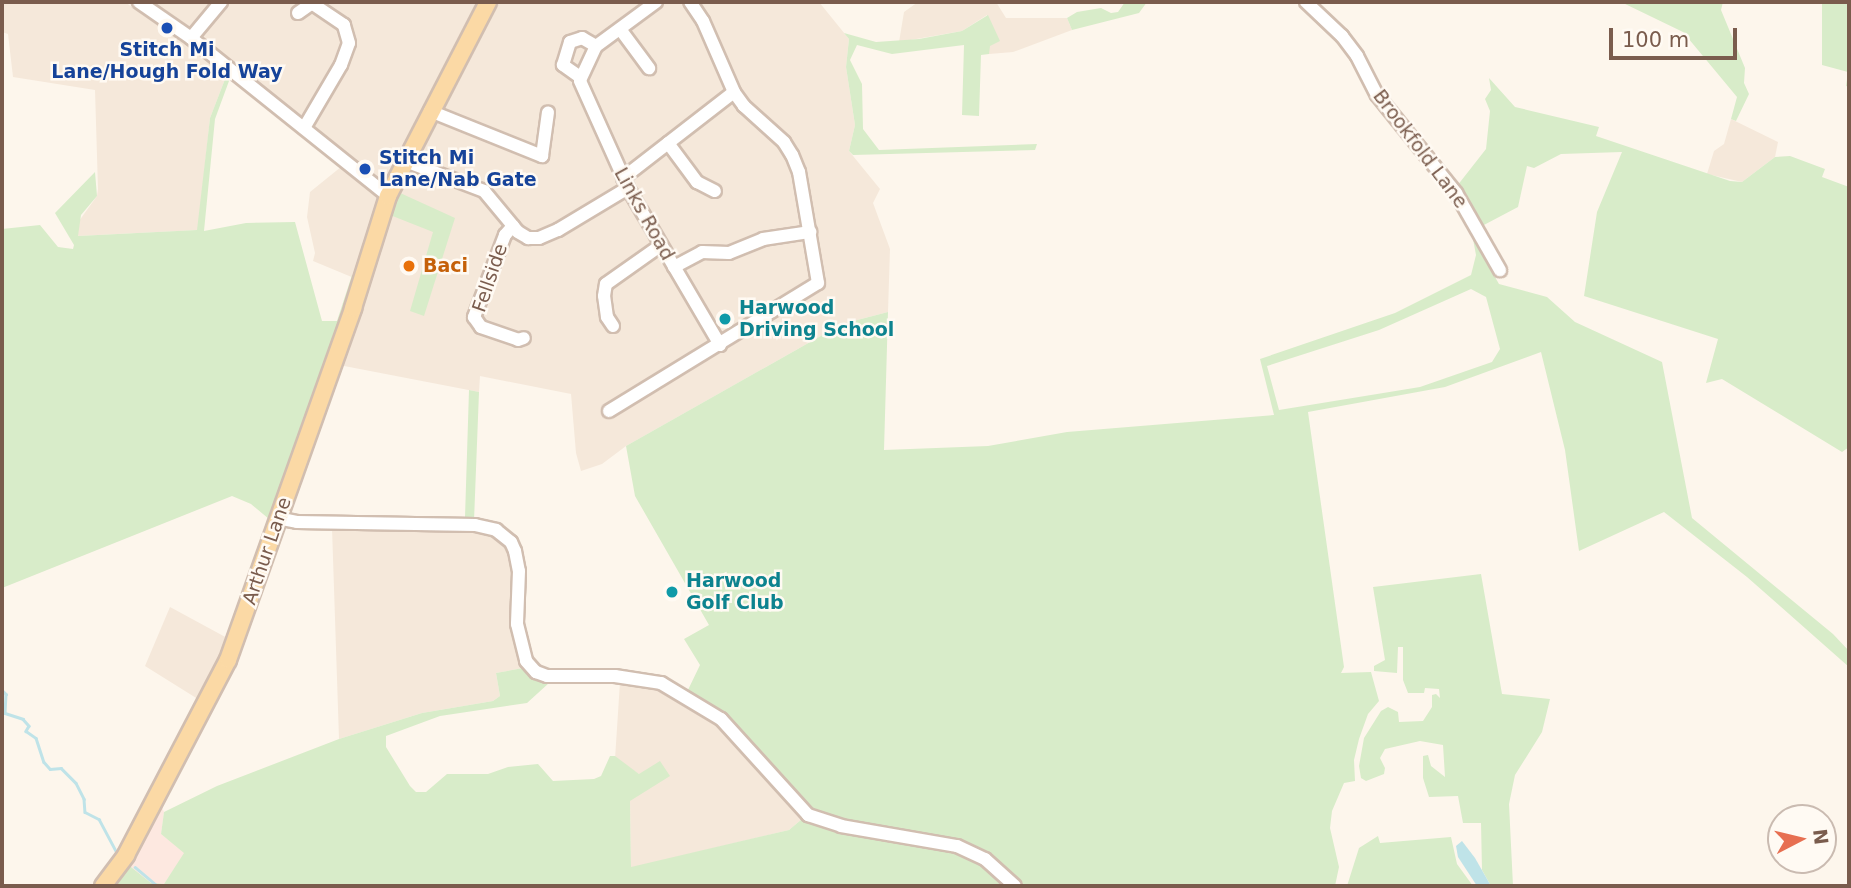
<!DOCTYPE html>
<html>
<head>
<meta charset="utf-8">
<style>
  body { margin:0 }
  #map { position:relative; width:1851px; height:888px; overflow:hidden; background:#fdf6ec; font-family:"DejaVu Sans",sans-serif }
  div>[style] { position:absolute }
  [style*='--x'] { left:calc(var(--x)*1px); top:calc(var(--y)*1px); width:calc(var(--w)*1px); rotate:calc(var(--a)*1deg) }
  .residential>* { inset:0; background:#f5e8da }
  .commercial>* { inset:0; background:#fde8e0 }
  .green>* { inset:0; background:#d8ecc9 }
  .water>* { inset:0; background:#bfe3e8 }
  .stream>* { height:2.5px; margin:-1.25px; padding:0 1.25px; transform-origin:1.25px; border-radius:1.25px; background:#bfe3e8 }
  .roads { filter:drop-shadow(2px 0 #d1beb0) drop-shadow(-2px 0 #d1beb0) drop-shadow(0 2px #d1beb0) drop-shadow(0 -2px #d1beb0) }
  .minor>* { height:12px; margin:-6px; padding:0 6px; transform-origin:6px; border-radius:6px; background:#fff }
  .major>* { height:16px; margin:-8px; padding:0 8px; transform-origin:8px; border-radius:8px; background:#fbd9a5 }
  .dots>* { width:19px; height:19px; translate:-50% -50%; box-sizing:border-box; border:4px solid #fffaf3; border-radius:50% }
  span { translate:-50% -50%; white-space:nowrap; text-align:center; line-height:1.15; -webkit-text-stroke:5px #fffaf3; paint-order:stroke }
  .transit-label { font-size:19px; color:#164399; font-weight:700 }
  .left { translate:0 -50%; text-align:left }
  .street-label { font-size:19px; color:#7a5c4d }
  .food-label { font-size:19px; color:#c56008; font-weight:700 }
  .culture-label { font-size:19px; color:#0d838f; font-weight:700 }
  .frame { position:absolute; inset:0; border:4px solid #7a5c4d; pointer-events:none }
  .north { position:absolute; left:1767px; top:804px; width:70px; height:70px; box-sizing:border-box; background:#fffaf3; border:2px solid #cabbb1; border-radius:50%; rotate:83deg; font-size:19px; font-weight:700; line-height:28px; text-align:center; color:#7a5c4d }
  .north::after { content:''; display:block; margin:auto; width:24px; height:32px; background:#e76f51; clip-path:polygon(50% 0,100% 100%,50% 72%,0 100%) }
  .scale { position:absolute; left:1609px; top:28px; width:128px; height:32px; box-sizing:border-box; border:4px solid #7a5c4d; border-top:0; padding-left:9px; font-size:21px; line-height:24px; white-space:nowrap; color:#7a5c4d; -webkit-text-stroke:5px #fffaf3; paint-order:stroke }
</style>
</head>
<body>
<div id="map">
  <div class="residential">
    <i style="clip-path:polygon(4px 2px,125px 2px,227px 74px,210px 118px,198px 230px,77px 236px,79px 221px,97px 196px,98px 189px,95px 90px,13px 77px,8px 34px,2px 32px)"></i>
    <i style="clip-path:polygon(146px 2px,819px 2px,849px 39px,846px 67px,855px 125px,849px 151px,880px 189px,873px 203px,890px 249px,888px 312px,842px 324px,626px 446px,602px 464px,581px 471px,576px 453px,571px 394px,480px 376px,479px 392px,339px 365px,354px 278px,313px 261px,315px 253px,307px 217px,310px 192px,352px 158px)"></i>
    <i style="clip-path:polygon(918px 2px,996px 2px,1006px 18px,1067px 18px,1072px 30px,1013px 52px,989px 54px,987px 15px,962px 31px,899px 42px,904px 12px)"></i>
    <i style="clip-path:polygon(1731px 119px,1778px 142px,1775px 157px,1742px 182px,1707px 174px,1714px 151px,1724px 144px)"></i>
    <i style="clip-path:polygon(332px 528px,478px 531px,492px 534px,506px 547px,514px 565px,510px 616px,523px 668px,496px 673px,500px 696px,493px 701px,422px 713px,339px 739px)"></i>
    <i style="clip-path:polygon(170px 607px,229px 639px,201px 701px,145px 666px)"></i>
    <i style="clip-path:polygon(620px 682px,666px 688px,707px 713px,802px 819px,789px 830px,631px 868px,630px 801px,639px 774px,615px 759px)"></i>
  </div>
  <div class="commercial">
    <i style="clip-path:polygon(159px 801px,164px 812px,161px 834px,185px 853px,164px 884px,151px 883px,126px 863px)"></i>
  </div>
  <div class="green">
    <i style="clip-path:polygon(1125px 2px,1147px 2px,1139px 13px,1072px 30px,1067px 18px,1077px 12px,1101px 8px,1111px 13px,1118px 12px)"></i>
    <i style="clip-path:polygon(1621px 2px,1723px 2px,1721px 10px,1745px 68px,1744px 83px,1749px 94px,1736px 121px,1731px 119px,1737px 97px,1683px 32px)"></i>
    <i style="clip-path:polygon(1822px 2px,1849px 2px,1849px 87px,1846px 86px,1848px 72px,1822px 65px)"></i>
    <i style="clip-path:polygon(988px 15px,1000px 41px,990px 46px,989px 54px,981px 55px,979px 116px,962px 115px,964px 45px,892px 54px,857px 45px,850px 60px,862px 84px,863px 129px,879px 150px,1037px 144px,1035px 150px,853px 155px,849px 151px,855px 125px,846px 67px,849px 39px,844px 33px,876px 42px,919px 39px,962px 31px)"></i>
    <i style="clip-path:polygon(227px 74px,229px 81px,215px 119px,204px 231px,246px 223px,295px 222px,322px 321px,337px 321px,352px 275px,354px 278px,332px 350px,269px 519px,251px 504px,232px 496px,2px 588px,2px 229px,40px 225px,58px 247px,73px 249px,74px 245px,55px 213px,95px 172px,97px 196px,81px 215px,78px 236px,197px 230px,210px 118px)"></i>
    <i style="clip-path:polygon(1489px 78px,1515px 107px,1599px 127px,1596px 136px,1730px 181px,1742px 182px,1775px 157px,1790px 156px,1825px 169px,1822px 177px,1849px 187px,1849px 447px,1842px 452px,1722px 379px,1706px 383px,1718px 339px,1584px 296px,1597px 212px,1622px 152px,1561px 154px,1534px 168px,1527px 166px,1518px 207px,1482px 226px,1457px 186px,1486px 149px,1490px 111px,1485px 99px,1491px 90px)"></i>
    <i style="clip-path:polygon(398px 192px,455px 218px,424px 316px,410px 311px,433px 232px,390px 215px)"></i>
    <i style="clip-path:polygon(evenodd,1473px 239px,1499px 284px,1547px 297px,1575px 322px,1662px 362px,1692px 518px,1833px 634px,1849px 651px,1849px 667px,1747px 577px,1664px 512px,1579px 551px,1565px 450px,1541px 352px,1445px 387px,1308px 412px,1344px 667px,1341px 673px,1371px 672px,1379px 701px,1368px 714px,1359px 739px,1354px 760px,1355px 781px,1344px 783px,1332px 811px,1330px 828px,1339px 867px,1335px 886px,112px 886px,126px 863px,151px 883px,164px 884px,184px 853px,161px 834px,164px 812px,217px 786px,339px 739px,422px 713px,493px 701px,500px 696px,496px 673px,523px 668px,532px 677px,549px 683px,527px 703px,440px 716px,386px 736px,386px 747px,410px 786px,416px 792px,426px 792px,447px 774px,488px 774px,508px 767px,538px 764px,553px 781px,594px 779px,601px 776px,610px 756px,615px 756px,639px 774px,660px 761px,670px 776px,630px 801px,631px 867px,789px 830px,802px 819px,803px 805px,687px 692px,700px 665px,684px 639px,709px 625px,635px 496px,626px 446px,842px 324px,888px 312px,884px 450px,988px 446px,1067px 432px,1274px 415px,1260px 359px,1395px 313px,1471px 275px,1476px 255px,1473px 239px,1471px 289px,1486px 297px,1500px 349px,1492px 362px,1420px 387px,1279px 410px,1267px 366px,1379px 330px,1471px 289px)"></i>
    <i style="clip-path:polygon(469px 390px,479px 392px,474px 521px,420px 518px,465px 517px)"></i>
    <i style="clip-path:polygon(1481px 574px,1502px 694px,1550px 699px,1542px 732px,1515px 775px,1509px 804px,1513px 886px,1491px 886px,1482px 870px,1481px 823px,1463px 823px,1458px 796px,1429px 797px,1423px 778px,1423px 756px,1428px 755px,1431px 766px,1445px 777px,1443px 745px,1420px 741px,1385px 749px,1380px 758px,1385px 768px,1384px 774px,1366px 781px,1361px 778px,1359px 766px,1364px 738px,1381px 711px,1388px 707px,1398px 712px,1399px 722px,1423px 721px,1432px 707px,1432px 695px,1436px 694px,1440px 698px,1439px 689px,1425px 688px,1424px 693px,1408px 693px,1403px 680px,1403px 647px,1398px 647px,1397px 673px,1374px 671px,1374px 666px,1385px 660px,1373px 587px)"></i>
    <i style="clip-path:polygon(1378px 836px,1380px 843px,1451px 837px,1457px 864px,1473px 886px,1347px 886px,1359px 848px)"></i>
  </div>
  <div class="water">
    <i style="clip-path:polygon(1462px 841px,1475px 858px,1491px 886px,1477px 886px,1458px 857px,1456px 846px)"></i>
  </div>
  <div class="stream">
    <i style="--x:2;--y:690;--w:6;--a:45"></i>
    <i style="--x:6;--y:694;--w:19;--a:93"></i>
    <i style="--x:5;--y:713;--w:19;--a:18"></i>
    <i style="--x:23;--y:719;--w:9;--a:49"></i>
    <i style="--x:29;--y:726;--w:6;--a:121"></i>
    <i style="--x:26;--y:731;--w:12;--a:35"></i>
    <i style="--x:36;--y:738;--w:25;--a:72"></i>
    <i style="--x:44;--y:762;--w:9;--a:49"></i>
    <i style="--x:50;--y:769;--w:11;--a:-5"></i>
    <i style="--x:61;--y:768;--w:21;--a:45"></i>
    <i style="--x:76;--y:783;--w:18;--a:63"></i>
    <i style="--x:84;--y:799;--w:13;--a:86"></i>
    <i style="--x:85;--y:812;--w:16;--a:27"></i>
    <i style="--x:99;--y:819;--w:40;--a:62"></i>
    <i style="--x:135;--y:867;--w:30;--a:40"></i>
  </div>
  <div class="roads">
    <div class="minor">
      <i style="--x:139;--y:2;--w:63;--a:34.7"></i>
      <i style="--x:191;--y:38;--w:253;--a:38.7"></i>
      <i style="--x:656;--y:2;--w:74;--a:143.7"></i>
      <i style="--x:596;--y:46;--w:38;--a:115"></i>
      <i style="--x:580;--y:81;--w:117;--a:65.8"></i>
      <i style="--x:628;--y:188;--w:182;--a:59.6"></i>
      <i style="--x:1306;--y:2;--w:50;--a:43.4"></i>
      <i style="--x:1342;--y:36;--w:25;--a:53"></i>
      <i style="--x:1357;--y:56;--w:44;--a:62.9"></i>
      <i style="--x:1377;--y:95;--w:126;--a:51.1"></i>
      <i style="--x:1456;--y:193;--w:89;--a:60.3"></i>
      <i style="--x:298;--y:13;--w:19;--a:-35"></i>
      <i style="--x:620;--y:29;--w:49;--a:53.4"></i>
      <i style="--x:191;--y:38;--w:47;--a:-50.2"></i>
      <i style="--x:580;--y:77;--w:21;--a:-145"></i>
      <i style="--x:563;--y:65;--w:24;--a:-73"></i>
      <i style="--x:570;--y:42;--w:13;--a:-18"></i>
      <i style="--x:582;--y:38;--w:16;--a:30"></i>
      <i style="--x:430;--y:111;--w:121;--a:21.9"></i>
      <i style="--x:542;--y:156;--w:44;--a:-82.2"></i>
      <i style="--x:304;--y:128;--w:73;--a:-59.6"></i>
      <i style="--x:341;--y:65;--w:23;--a:-70"></i>
      <i style="--x:349;--y:43;--w:19;--a:-106"></i>
      <i style="--x:344;--y:25;--w:36;--a:-146"></i>
      <i style="--x:668;--y:143;--w:49;--a:53.4"></i>
      <i style="--x:697;--y:182;--w:20;--a:27"></i>
      <i style="--x:405;--y:161;--w:85;--a:20.8"></i>
      <i style="--x:484;--y:191;--w:53;--a:50.3"></i>
      <i style="--x:518;--y:232;--w:12;--a:31"></i>
      <i style="--x:528;--y:238;--w:11;--a:0"></i>
      <i style="--x:539;--y:238;--w:21;--a:-23"></i>
      <i style="--x:558;--y:230;--w:82;--a:-31"></i>
      <i style="--x:623;--y:178;--w:140;--a:-37.8"></i>
      <i style="--x:513;--y:226;--w:12;--a:132"></i>
      <i style="--x:505;--y:235;--w:88;--a:110.7"></i>
      <i style="--x:474;--y:317;--w:12;--a:55"></i>
      <i style="--x:481;--y:327;--w:39;--a:19"></i>
      <i style="--x:518;--y:340;--w:6;--a:-18"></i>
      <i style="--x:674;--y:267;--w:32;--a:-28"></i>
      <i style="--x:702;--y:252;--w:27;--a:2"></i>
      <i style="--x:729;--y:253;--w:37;--a:-22"></i>
      <i style="--x:763;--y:239;--w:48;--a:-8.5"></i>
      <i style="--x:613;--y:326;--w:11;--a:-124"></i>
      <i style="--x:607;--y:317;--w:21;--a:-98"></i>
      <i style="--x:604;--y:296;--w:12;--a:-81"></i>
      <i style="--x:606;--y:284;--w:67;--a:-35.3"></i>
      <i style="--x:609;--y:411;--w:245;--a:-31.5"></i>
      <i style="--x:818;--y:283;--w:113;--a:-99.7"></i>
      <i style="--x:799;--y:172;--w:18;--a:-112"></i>
      <i style="--x:792;--y:155;--w:15;--a:-122"></i>
      <i style="--x:784;--y:142;--w:54;--a:-138"></i>
      <i style="--x:744;--y:106;--w:17;--a:-126"></i>
      <i style="--x:734;--y:92;--w:77;--a:-113.6"></i>
      <i style="--x:703;--y:21;--w:23;--a:-124"></i>
      <i style="--x:277;--y:518;--w:20;--a:11"></i>
      <i style="--x:297;--y:522;--w:178;--a:1"></i>
      <i style="--x:475;--y:525;--w:22;--a:13"></i>
      <i style="--x:496;--y:530;--w:19;--a:39"></i>
      <i style="--x:511;--y:542;--w:10;--a:66"></i>
      <i style="--x:515;--y:551;--w:20;--a:79"></i>
      <i style="--x:519;--y:571;--w:53;--a:92.2"></i>
      <i style="--x:517;--y:624;--w:38;--a:76"></i>
      <i style="--x:526;--y:661;--w:15;--a:48"></i>
      <i style="--x:536;--y:672;--w:12;--a:20"></i>
      <i style="--x:547;--y:676;--w:68;--a:0"></i>
      <i style="--x:615;--y:676;--w:47;--a:8.7"></i>
      <i style="--x:661;--y:683;--w:70;--a:31"></i>
      <i style="--x:721;--y:719;--w:130;--a:47.8"></i>
      <i style="--x:808;--y:815;--w:35;--a:18"></i>
      <i style="--x:841;--y:826;--w:118;--a:9.8"></i>
      <i style="--x:957;--y:846;--w:31;--a:25"></i>
      <i style="--x:985;--y:859;--w:40;--a:42"></i>
    </div>
    <div class="major">
      <i style="--x:103;--y:886;--w:39;--a:-53"></i>
      <i style="--x:126;--y:855;--w:220;--a:-62.4"></i>
      <i style="--x:228;--y:660;--w:374;--a:-70.4"></i>
      <i style="--x:353;--y:308;--w:117;--a:-72.6"></i>
      <i style="--x:388;--y:196;--w:218;--a:-62.7"></i>
    </div>
  </div>
  <div class="dots">
    <i style="left:167px;top:28px;background:#1a4fb4"></i>
    <i style="left:365px;top:169px;background:#1a4fb4"></i>
    <i style="left:409px;top:266px;background:#e8710a"></i>
    <i style="left:725px;top:319px;background:#0f9aa8"></i>
    <i style="left:672px;top:592px;background:#0f9aa8"></i>
  </div>
  <div class="transit-label">
    <span style="left:167px;top:61px">Stitch Mi<br>Lane/Hough Fold Way</span>
    <span class="left" style="left:379px;top:169px">Stitch Mi<br>Lane/Nab Gate</span>
  </div>
  <div class="street-label">
    <span style="left:1420px;top:149px;rotate:53deg">Brookfold Lane</span>
    <span style="left:644px;top:214px;rotate:61deg">Links Road</span>
    <span style="left:490px;top:278px;rotate:-71deg">Fellside</span>
    <span style="left:267px;top:551px;rotate:-71deg">Arthur Lane</span>
  </div>
  <div class="food-label">
    <span class="left" style="left:423px;top:266px">Baci</span>
  </div>
  <div class="culture-label">
    <span class="left" style="left:739px;top:319px">Harwood<br>Driving School</span>
    <span class="left" style="left:686px;top:592px">Harwood<br>Golf Club</span>
  </div>
  <div class="frame"></div>
  <div class="north">N</div>
  <div class="scale">100 m</div>
</div>
</body>
</html>
